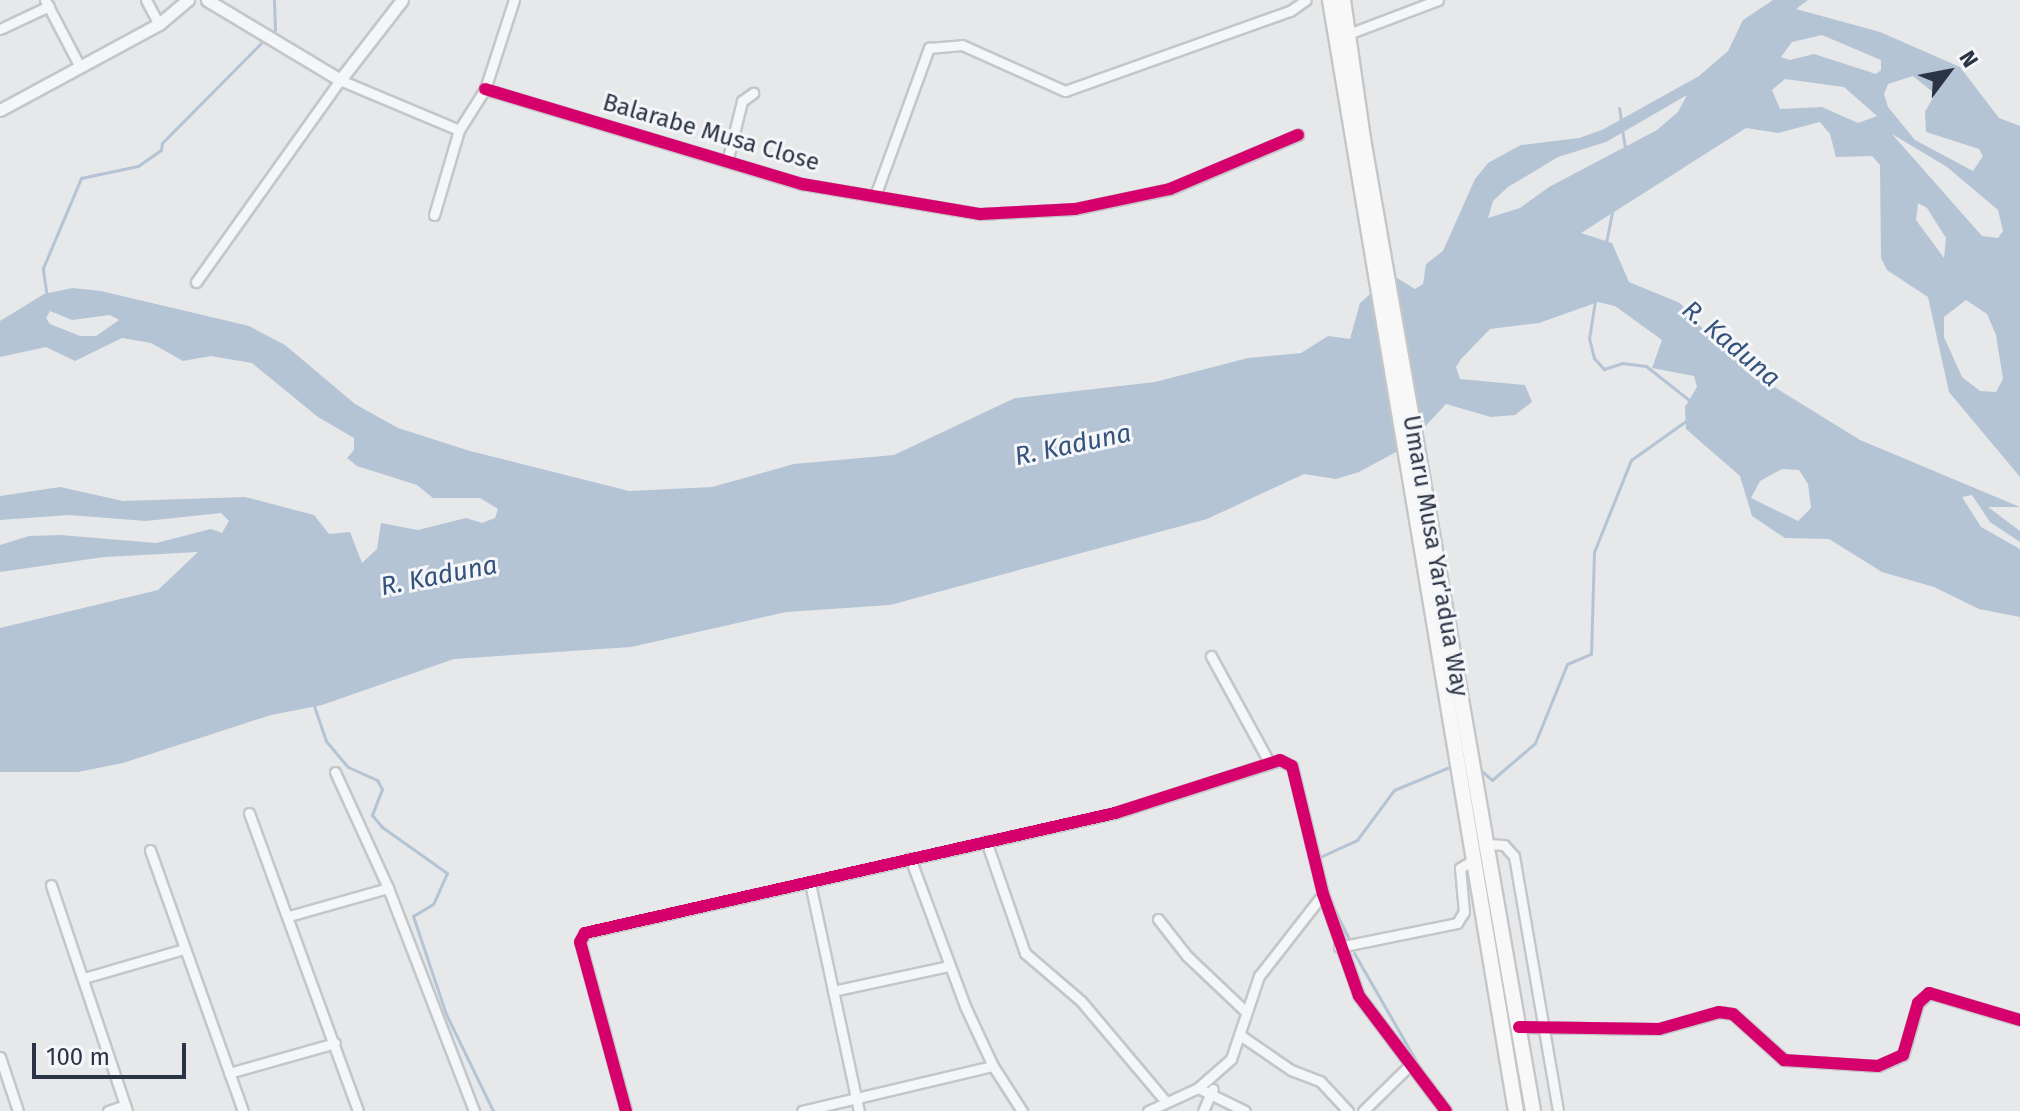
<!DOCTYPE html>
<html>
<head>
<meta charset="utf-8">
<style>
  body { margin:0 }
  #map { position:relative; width:2020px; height:1111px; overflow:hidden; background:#e6e8ea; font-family:"Fira Sans",sans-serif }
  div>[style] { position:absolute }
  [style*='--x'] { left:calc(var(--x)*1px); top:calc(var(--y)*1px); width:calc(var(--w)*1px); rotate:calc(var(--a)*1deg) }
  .water>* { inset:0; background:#b4c4d5 }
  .stream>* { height:3px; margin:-1.5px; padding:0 1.5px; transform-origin:1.5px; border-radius:1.5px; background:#b4c4d5 }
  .roads { filter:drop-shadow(2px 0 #c4c6c8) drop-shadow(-2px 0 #c4c6c8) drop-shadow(0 2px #c4c6c8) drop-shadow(0 -2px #c4c6c8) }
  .minor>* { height:9px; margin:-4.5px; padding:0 4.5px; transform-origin:4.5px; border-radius:4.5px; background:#f5f6f7 }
  .tertiary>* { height:11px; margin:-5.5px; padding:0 5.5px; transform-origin:5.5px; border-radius:5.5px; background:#f5f6f7 }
  .primary>* { height:14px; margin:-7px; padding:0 7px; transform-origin:7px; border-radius:7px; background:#f8f8f8 }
  .cycleway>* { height:12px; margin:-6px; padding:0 6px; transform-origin:6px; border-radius:6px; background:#d6006c }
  span { translate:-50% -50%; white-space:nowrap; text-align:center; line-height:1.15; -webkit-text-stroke:6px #f4f6f9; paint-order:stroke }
  .street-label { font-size:24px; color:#2b3445 }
  .water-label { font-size:26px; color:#34527a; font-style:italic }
  .north { position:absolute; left:1908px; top:32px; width:80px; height:80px; -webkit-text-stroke:6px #f4f6f9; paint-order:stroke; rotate:58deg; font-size:22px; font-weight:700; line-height:32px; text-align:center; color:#2b3445 }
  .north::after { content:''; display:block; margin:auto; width:28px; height:36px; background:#2b3445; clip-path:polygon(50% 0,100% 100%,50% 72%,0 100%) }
  .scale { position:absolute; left:32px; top:1043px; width:154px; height:36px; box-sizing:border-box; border:4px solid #2b3445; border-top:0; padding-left:10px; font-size:24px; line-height:28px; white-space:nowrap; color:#2b3445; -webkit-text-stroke:6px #f4f6f9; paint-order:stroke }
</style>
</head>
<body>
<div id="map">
  <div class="water">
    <i style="clip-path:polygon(evenodd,1773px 0,1808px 0,1796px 9px,1880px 32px,1960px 67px,1999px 118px,2020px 126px,2020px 477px,1949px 392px,1928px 297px,1887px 270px,1881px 258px,1880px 165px,1872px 156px,1836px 157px,1830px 134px,1820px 122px,1778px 133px,1746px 128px,1581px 233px,1612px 243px,1629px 282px,1680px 303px,1720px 348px,1779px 390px,1860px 440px,2020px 507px,1988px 507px,2020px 531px,2020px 542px,1990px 522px,1972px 495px,1962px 497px,1981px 527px,2020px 549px,2020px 617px,1979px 609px,1934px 587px,1882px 572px,1829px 539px,1785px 538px,1752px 516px,1740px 476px,1686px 429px,1685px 407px,1697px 387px,1694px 376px,1652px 368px,1662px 340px,1615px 306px,1598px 302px,1539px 323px,1490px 329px,1461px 359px,1456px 367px,1460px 379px,1525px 385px,1532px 402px,1515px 415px,1491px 417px,1446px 404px,1407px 446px,1359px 472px,1336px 479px,1304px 474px,1207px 519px,890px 605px,786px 612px,631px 647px,454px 659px,322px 705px,271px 715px,123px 763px,78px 772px,0 772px,0 628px,158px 590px,198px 552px,104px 557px,0 572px,0 545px,29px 536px,60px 535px,156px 543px,211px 529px,222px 533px,229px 521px,221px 513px,146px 521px,69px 515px,0 520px,0 496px,60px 487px,123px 501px,245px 497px,314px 515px,329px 534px,350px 532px,362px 563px,377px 549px,381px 523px,418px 530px,466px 518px,482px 523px,495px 518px,498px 509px,480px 498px,433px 498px,417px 485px,357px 466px,347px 458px,354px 450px,354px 438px,318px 417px,252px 363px,211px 356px,183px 361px,151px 343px,122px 338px,75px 361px,46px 347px,0 357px,0 321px,44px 294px,72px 288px,101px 291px,249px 326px,285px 345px,355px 404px,398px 428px,470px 451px,629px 491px,712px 487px,794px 464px,894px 455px,1015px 398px,1155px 382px,1248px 358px,1301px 353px,1328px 336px,1350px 339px,1360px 303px,1383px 283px,1397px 278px,1415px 289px,1423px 284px,1426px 264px,1443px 251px,1475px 179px,1488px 163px,1521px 145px,1579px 138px,1602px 130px,1699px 76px,1728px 51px,1743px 20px,1773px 0,1822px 35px,1881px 60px,1881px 70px,1876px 74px,1814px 54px,1790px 60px,1781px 57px,1792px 42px,1822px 35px,1773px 0,1913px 76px,1935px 94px,1925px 112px,1926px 132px,1979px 149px,1983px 156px,1973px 171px,1915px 140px,1888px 107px,1884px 94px,1888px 84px,1913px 76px,1773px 0,1785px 79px,1844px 87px,1877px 116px,1858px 123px,1822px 107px,1780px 109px,1772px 90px,1785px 79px,1773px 0,1687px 95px,1678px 112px,1657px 130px,1549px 187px,1520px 208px,1488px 218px,1493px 201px,1508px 187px,1558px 157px,1606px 142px,1687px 95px,1773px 0,1892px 134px,1947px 167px,1998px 210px,2003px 231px,1998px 238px,1982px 236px,1892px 134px,1773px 0,1918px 203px,1927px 208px,1946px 238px,1944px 258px,1916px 220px,1918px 203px,1773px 0,1966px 300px,1987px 314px,1996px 335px,2003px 379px,1996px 392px,1980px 391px,1962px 377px,1944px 337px,1944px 317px,1966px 300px,1773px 0,50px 311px,72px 320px,110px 315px,119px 320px,96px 336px,80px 336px,50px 324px,46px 318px,50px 311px,1773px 0,1782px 469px,1799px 470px,1808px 484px,1811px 508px,1798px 521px,1751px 498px,1760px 481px,1782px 469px)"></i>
  </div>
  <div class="stream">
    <i style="--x:270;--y:34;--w:6;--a:-39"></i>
    <i style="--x:275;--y:30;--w:30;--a:-92"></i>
    <i style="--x:1619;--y:108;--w:13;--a:81"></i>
    <i style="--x:1622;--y:129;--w:20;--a:81"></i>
    <i style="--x:1606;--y:243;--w:33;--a:-79"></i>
    <i style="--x:47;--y:298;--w:30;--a:-98"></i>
    <i style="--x:43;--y:268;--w:98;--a:-67.1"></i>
    <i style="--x:81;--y:178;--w:58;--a:-11.9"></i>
    <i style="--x:138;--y:166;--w:28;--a:-35"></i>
    <i style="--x:161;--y:150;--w:7;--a:-82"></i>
    <i style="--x:162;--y:143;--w:146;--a:-45.3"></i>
    <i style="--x:1595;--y:301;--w:37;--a:99"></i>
    <i style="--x:1589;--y:338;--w:21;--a:76"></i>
    <i style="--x:1594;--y:358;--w:15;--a:48"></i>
    <i style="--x:1604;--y:369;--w:19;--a:-18"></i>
    <i style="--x:1622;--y:363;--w:24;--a:7"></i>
    <i style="--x:1646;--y:366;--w:55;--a:38.3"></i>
    <i style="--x:313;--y:703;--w:40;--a:71.1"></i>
    <i style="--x:326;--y:741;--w:34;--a:50"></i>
    <i style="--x:348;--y:767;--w:32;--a:24"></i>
    <i style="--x:377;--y:780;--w:10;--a:61"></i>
    <i style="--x:382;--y:789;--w:28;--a:111"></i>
    <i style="--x:372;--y:815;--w:16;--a:50"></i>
    <i style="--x:382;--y:827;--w:80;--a:35.3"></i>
    <i style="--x:447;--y:873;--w:34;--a:114"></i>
    <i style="--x:433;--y:904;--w:23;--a:149"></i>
    <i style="--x:413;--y:916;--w:103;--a:71.4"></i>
    <i style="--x:446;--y:1014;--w:108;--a:64.1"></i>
    <i style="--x:1479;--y:769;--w:17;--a:40"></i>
    <i style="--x:1492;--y:780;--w:57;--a:-40.7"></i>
    <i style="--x:1535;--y:743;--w:85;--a:-67.9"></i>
    <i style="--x:1567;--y:664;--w:26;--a:-23"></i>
    <i style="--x:1591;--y:654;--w:102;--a:-88.3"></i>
    <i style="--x:1594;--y:552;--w:99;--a:-68.1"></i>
    <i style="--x:1631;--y:460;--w:69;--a:-35.5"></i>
    <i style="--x:1320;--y:857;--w:41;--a:-24.7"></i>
    <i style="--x:1357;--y:840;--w:62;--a:-53.5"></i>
    <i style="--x:1394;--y:790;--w:65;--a:-22.6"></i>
    <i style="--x:1332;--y:905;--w:40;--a:63.4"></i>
    <i style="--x:1354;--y:953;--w:144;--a:60.1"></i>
  </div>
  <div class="roads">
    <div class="minor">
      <i style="--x:45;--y:0;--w:76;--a:62.4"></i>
      <i style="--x:146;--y:0;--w:27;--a:62"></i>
      <i style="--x:0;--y:29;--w:54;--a:-25.1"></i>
      <i style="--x:1348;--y:34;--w:96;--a:-20.7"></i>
      <i style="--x:485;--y:89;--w:331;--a:16.7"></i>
      <i style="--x:802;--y:184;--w:181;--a:9.6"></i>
      <i style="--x:980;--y:214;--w:95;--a:-3"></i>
      <i style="--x:1075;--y:209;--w:97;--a:-11.9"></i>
      <i style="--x:1170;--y:189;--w:139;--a:-22.9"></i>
      <i style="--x:727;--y:162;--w:63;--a:-76.2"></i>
      <i style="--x:742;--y:101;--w:14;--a:-36"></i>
      <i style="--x:875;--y:196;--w:158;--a:-70"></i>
      <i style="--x:929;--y:48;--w:33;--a:-5"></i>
      <i style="--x:962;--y:45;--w:113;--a:24.1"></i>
      <i style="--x:1065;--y:91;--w:239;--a:-19.6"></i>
      <i style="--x:1290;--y:11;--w:19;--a:-35"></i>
      <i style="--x:434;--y:215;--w:89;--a:-73.6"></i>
      <i style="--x:459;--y:130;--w:49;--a:-57.6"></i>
      <i style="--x:485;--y:89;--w:94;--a:-72"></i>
      <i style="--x:196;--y:282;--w:248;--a:-54.5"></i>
      <i style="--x:340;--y:80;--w:129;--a:22.8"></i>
      <i style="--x:1211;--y:656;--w:121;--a:61.3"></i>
      <i style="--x:335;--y:772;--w:128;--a:65.4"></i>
      <i style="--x:388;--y:888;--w:239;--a:68.9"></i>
      <i style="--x:249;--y:813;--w:317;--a:69.9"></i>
      <i style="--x:986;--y:841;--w:119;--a:70.8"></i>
      <i style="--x:1025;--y:953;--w:74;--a:40.6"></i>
      <i style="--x:1081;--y:1001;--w:132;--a:49.9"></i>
      <i style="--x:1486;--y:844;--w:18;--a:3"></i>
      <i style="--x:1504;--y:845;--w:15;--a:48"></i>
      <i style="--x:1514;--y:856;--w:259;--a:80.2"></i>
      <i style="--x:150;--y:850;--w:277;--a:70.4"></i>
      <i style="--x:910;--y:858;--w:158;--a:69.6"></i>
      <i style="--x:965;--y:1006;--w:66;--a:65"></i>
      <i style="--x:993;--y:1066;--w:54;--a:57.2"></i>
      <i style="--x:810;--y:883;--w:233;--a:77.9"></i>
      <i style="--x:51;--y:885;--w:238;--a:71.4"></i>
      <i style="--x:289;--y:916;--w:103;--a:-15.8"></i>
      <i style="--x:1158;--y:919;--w:47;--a:51.9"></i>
      <i style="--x:1187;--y:956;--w:80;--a:43.5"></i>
      <i style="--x:1339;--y:947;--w:120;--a:-11.5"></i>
      <i style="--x:1457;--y:923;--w:13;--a:-58"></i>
      <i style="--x:1464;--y:912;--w:44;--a:-95.2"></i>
      <i style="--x:1460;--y:868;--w:16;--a:-30"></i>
      <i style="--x:84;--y:978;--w:104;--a:-16.2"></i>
      <i style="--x:833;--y:991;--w:119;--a:-12.2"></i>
      <i style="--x:1519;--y:1027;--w:140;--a:0.8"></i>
      <i style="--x:1659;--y:1029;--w:62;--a:-15.8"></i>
      <i style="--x:1719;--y:1012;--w:14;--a:8"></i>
      <i style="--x:1733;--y:1014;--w:69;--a:42"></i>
      <i style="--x:1784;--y:1060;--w:94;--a:3.7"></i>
      <i style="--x:1878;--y:1066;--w:27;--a:-24"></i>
      <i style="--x:1903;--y:1055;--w:54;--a:-73.9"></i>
      <i style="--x:1918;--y:1003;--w:15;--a:-42"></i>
      <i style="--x:1929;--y:993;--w:95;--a:16.5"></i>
      <i style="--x:1240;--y:1035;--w:62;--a:34.5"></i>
      <i style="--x:1291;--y:1070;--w:31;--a:21"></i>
      <i style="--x:1320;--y:1081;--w:41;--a:47"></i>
      <i style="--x:0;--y:1057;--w:57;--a:71.6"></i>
      <i style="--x:229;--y:1073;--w:110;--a:-15.8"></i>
      <i style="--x:1198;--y:1088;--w:52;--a:26.1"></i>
      <i style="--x:108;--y:1111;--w:18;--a:-19"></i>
      <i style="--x:626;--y:1111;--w:175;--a:-105.2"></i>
      <i style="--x:580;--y:942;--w:10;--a:-61"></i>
      <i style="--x:585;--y:933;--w:543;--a:-12.76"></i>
      <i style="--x:1115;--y:813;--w:173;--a:-17.8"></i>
      <i style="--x:1280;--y:760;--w:13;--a:27"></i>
      <i style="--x:1292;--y:766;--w:132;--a:76.4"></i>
      <i style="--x:1323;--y:894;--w:108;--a:70.6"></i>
      <i style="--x:1359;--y:996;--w:144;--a:52.9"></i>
      <i style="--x:802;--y:1111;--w:196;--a:-13.3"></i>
      <i style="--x:1148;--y:1111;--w:55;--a:-24.7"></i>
      <i style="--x:1198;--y:1088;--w:44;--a:-41.3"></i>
      <i style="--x:1231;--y:1059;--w:88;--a:-71.4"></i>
      <i style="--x:1259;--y:976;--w:104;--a:-52"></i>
      <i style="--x:1203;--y:1111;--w:24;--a:-66"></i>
      <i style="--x:1363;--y:1111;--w:66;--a:-44.4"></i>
    </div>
    <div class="tertiary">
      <i style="--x:207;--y:0;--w:155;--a:31"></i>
      <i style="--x:340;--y:80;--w:101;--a:-52.2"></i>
      <i style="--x:0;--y:110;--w:181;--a:-28.4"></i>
      <i style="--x:159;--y:24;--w:38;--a:-40"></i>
    </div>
    <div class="primary">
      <i style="--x:1330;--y:0;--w:1126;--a:80.5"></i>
      <i style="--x:1343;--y:0;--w:140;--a:81.8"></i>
      <i style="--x:1363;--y:139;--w:987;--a:80.08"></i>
    </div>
  </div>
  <div class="cycleway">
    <i style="--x:485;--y:89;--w:331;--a:16.7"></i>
    <i style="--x:802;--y:184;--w:181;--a:9.6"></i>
    <i style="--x:980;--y:214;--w:95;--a:-3"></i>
    <i style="--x:1075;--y:209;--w:97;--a:-11.9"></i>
    <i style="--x:1170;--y:189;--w:139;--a:-22.9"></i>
    <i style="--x:1519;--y:1027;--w:140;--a:0.8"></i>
    <i style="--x:1659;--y:1029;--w:62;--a:-15.8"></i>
    <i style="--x:1719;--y:1012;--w:14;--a:8"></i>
    <i style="--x:1733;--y:1014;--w:69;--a:42"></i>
    <i style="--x:1784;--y:1060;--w:94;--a:3.7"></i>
    <i style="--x:1878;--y:1066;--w:27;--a:-24"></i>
    <i style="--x:1903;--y:1055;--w:54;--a:-73.9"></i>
    <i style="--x:1918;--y:1003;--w:15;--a:-42"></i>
    <i style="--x:1929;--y:993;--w:95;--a:16.5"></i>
    <i style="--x:626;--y:1111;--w:175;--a:-105.2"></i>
    <i style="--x:580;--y:942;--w:10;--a:-61"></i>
    <i style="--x:585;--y:933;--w:543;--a:-12.76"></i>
    <i style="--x:1115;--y:813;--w:173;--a:-17.8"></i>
    <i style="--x:1280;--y:760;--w:13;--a:27"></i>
    <i style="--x:1292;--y:766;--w:132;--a:76.4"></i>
    <i style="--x:1323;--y:894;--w:108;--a:70.6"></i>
    <i style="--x:1359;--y:996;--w:144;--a:52.9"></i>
  </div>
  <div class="street-label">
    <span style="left:711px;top:133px;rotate:16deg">Balarabe Musa Close</span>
    <span style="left:1435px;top:556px;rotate:80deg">Umaru Musa Yar'adua Way</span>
  </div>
  <div class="water-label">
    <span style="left:1731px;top:344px;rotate:40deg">R. Kaduna</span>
    <span style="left:1073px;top:445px;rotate:-12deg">R. Kaduna</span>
    <span style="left:439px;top:576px;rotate:-11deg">R. Kaduna</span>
  </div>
  <div class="north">N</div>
  <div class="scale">100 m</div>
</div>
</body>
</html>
